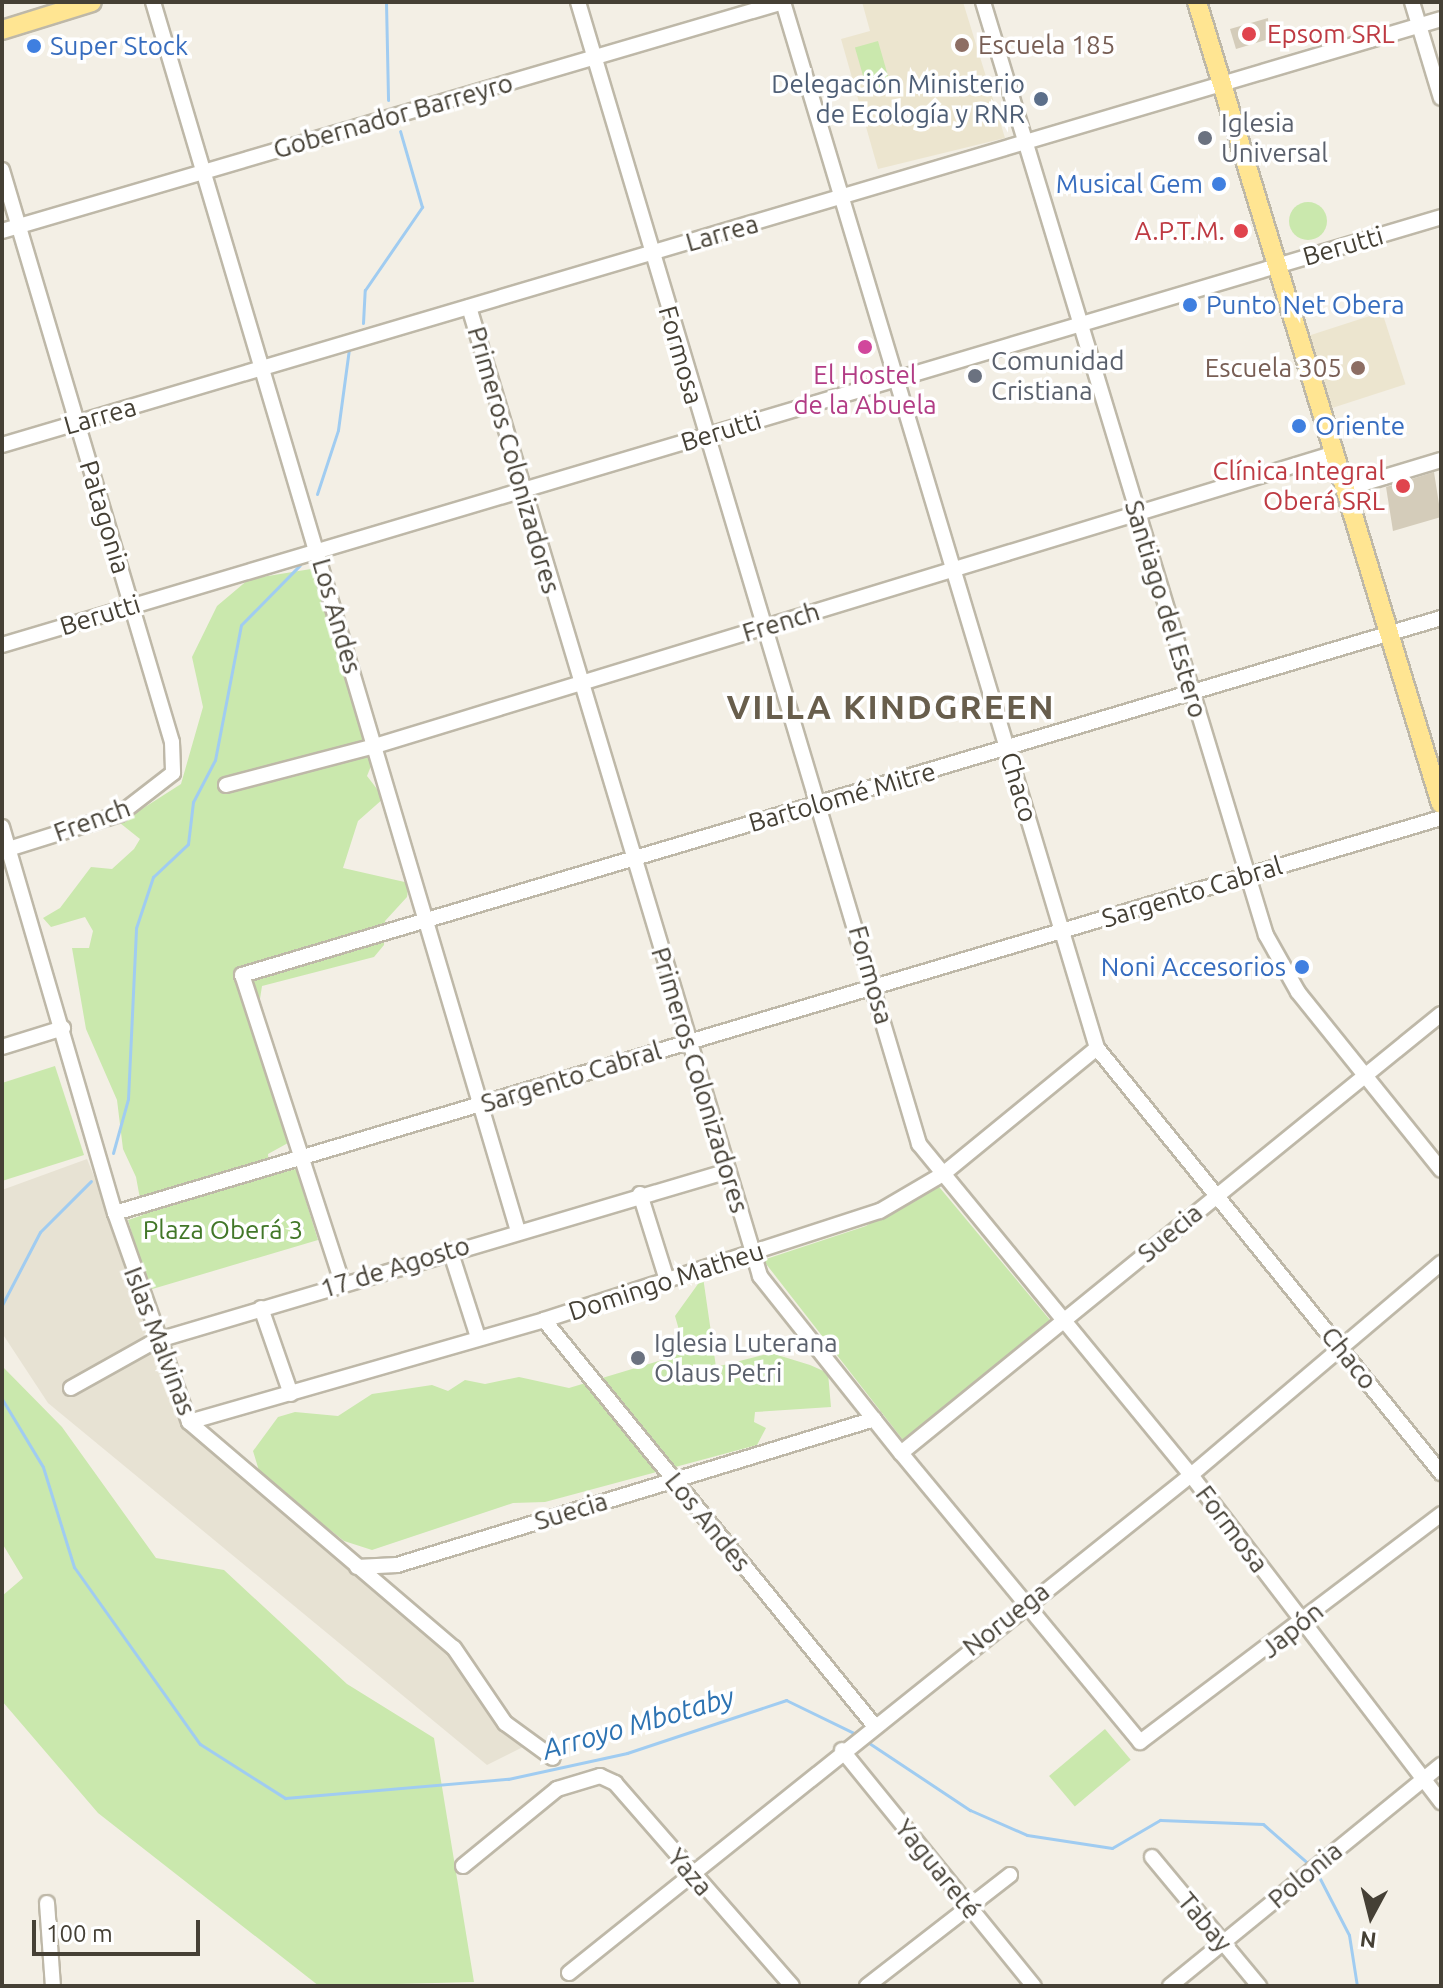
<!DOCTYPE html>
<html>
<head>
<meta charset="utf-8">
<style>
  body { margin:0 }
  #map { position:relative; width:1443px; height:1988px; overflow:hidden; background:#f3efe5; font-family:Ubuntu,sans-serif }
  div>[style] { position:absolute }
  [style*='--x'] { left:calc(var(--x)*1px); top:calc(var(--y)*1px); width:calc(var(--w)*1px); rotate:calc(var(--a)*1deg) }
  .residential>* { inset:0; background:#e7e2d3 }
  .education>* { inset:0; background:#ece5cf; transform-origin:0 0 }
  .green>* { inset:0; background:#cae8ad; transform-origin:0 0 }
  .round { border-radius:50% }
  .stream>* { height:3px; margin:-1.5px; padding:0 1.5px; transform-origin:1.5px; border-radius:1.5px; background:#a0ccf1 }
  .building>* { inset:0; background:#d4ccba }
  .roads { filter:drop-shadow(2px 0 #beb8a8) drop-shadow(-2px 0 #beb8a8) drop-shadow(0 2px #beb8a8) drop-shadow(0 -2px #beb8a8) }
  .minor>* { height:14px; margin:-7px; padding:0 7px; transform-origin:7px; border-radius:7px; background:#fff }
  .major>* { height:18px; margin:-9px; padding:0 9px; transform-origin:9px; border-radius:9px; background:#ffe592 }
  .dots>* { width:22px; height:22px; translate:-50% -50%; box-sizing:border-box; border:4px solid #fff; border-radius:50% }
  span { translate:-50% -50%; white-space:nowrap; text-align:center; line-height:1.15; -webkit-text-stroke:7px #fff; paint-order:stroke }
  .health-label { font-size:26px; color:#be3a42 }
  .left { translate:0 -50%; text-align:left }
  .right { translate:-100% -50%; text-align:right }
  .education-label { font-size:26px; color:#785e54 }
  .shop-label { font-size:26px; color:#366cbe }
  .service-label { font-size:26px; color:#4e5e75 }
  .street-label { font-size:26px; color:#454035 }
  .worship-label { font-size:26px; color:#5b616d }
  .hotel-label { font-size:26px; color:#b23c85 }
  .park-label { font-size:26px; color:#427728 }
  .water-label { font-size:28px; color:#2d73b2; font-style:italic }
  .district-label { font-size:34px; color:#685e4c; font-weight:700; letter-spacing:2px }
  .frame { position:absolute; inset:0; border:4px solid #454035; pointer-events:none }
  .north { position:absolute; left:1331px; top:1876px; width:80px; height:80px; -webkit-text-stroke:6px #fff; paint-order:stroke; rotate:187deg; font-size:22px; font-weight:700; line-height:32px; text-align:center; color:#454035 }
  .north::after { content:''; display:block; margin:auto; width:28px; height:36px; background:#454035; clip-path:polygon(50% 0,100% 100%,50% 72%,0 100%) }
  .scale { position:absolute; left:32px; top:1920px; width:168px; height:36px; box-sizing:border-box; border:4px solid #454035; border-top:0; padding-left:10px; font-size:24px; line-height:28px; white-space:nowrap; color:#454035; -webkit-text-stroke:6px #fff; paint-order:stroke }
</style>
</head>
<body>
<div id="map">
  <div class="residential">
    <i style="clip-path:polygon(87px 1159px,186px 1405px,230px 1459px,435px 1622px,465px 1658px,487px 1701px,533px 1742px,487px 1765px,48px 1403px,2px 1333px,2px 1190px)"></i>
  </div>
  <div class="education">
    <i style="clip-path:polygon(862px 2px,963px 2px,1005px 138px,878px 169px,841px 39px,870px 31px)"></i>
    <i style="left:1382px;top:312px;width:76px;height:82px;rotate:72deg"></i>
  </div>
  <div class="green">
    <i style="left:878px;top:41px;width:46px;height:24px;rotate:74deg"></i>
    <i class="round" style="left:1289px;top:202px;width:38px;height:38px"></i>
    <i style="clip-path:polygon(311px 569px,324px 587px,373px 761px,367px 776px,384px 798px,358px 821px,343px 868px,409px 883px,407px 897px,385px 921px,384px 945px,374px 957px,262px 986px,255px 1031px,288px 1143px,268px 1154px,269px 1176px,296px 1169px,318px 1240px,149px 1290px,128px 1220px,143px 1215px,136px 1177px,123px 1149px,117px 1100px,86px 1029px,72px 948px,89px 948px,93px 931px,85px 917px,51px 927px,43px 918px,60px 908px,91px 867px,112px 869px,134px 849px,140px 839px,120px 823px,181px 784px,203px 707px,192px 657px,217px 606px,249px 579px)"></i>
    <i style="clip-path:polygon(55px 1066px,84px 1155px,2px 1181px,2px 1083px)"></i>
    <i style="clip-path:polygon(935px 1182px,1050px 1320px,903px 1440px,763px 1260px,866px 1226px)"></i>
    <i style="clip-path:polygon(703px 1277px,716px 1367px,771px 1353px,810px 1365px,828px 1373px,831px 1407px,755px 1412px,754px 1422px,766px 1428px,757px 1445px,545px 1502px,513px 1503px,372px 1550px,344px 1541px,260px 1474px,253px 1451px,278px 1417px,295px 1412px,338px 1416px,372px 1394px,432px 1385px,448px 1391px,465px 1380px,485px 1384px,519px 1377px,569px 1388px,672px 1357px,681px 1337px,675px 1316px)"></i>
    <i style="clip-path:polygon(2px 1366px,62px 1427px,156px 1558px,224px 1570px,347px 1684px,434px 1738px,474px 1982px,319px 1986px,98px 1813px,2px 1701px,2px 1596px,23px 1578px,2px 1543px)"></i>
    <i style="left:1105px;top:1729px;width:40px;height:73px;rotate:50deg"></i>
  </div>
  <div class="stream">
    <i style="--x:386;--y:2;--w:98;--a:88.8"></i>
    <i style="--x:363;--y:323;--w:33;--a:-87"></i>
    <i style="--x:365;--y:290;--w:101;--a:-55.5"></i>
    <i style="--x:422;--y:207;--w:79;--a:-106.1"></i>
    <i style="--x:317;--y:494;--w:67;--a:-71.8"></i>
    <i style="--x:338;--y:430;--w:82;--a:-82.3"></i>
    <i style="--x:113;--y:1153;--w:56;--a:-74.5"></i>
    <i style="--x:128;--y:1099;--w:171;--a:-87.3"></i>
    <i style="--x:136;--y:928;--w:54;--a:-71.6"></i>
    <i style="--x:153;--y:877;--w:48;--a:-43.3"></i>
    <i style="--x:188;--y:844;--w:42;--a:-83.2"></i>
    <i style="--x:193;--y:802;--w:47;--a:-62.4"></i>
    <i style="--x:215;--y:760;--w:137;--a:-79.1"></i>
    <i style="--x:241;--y:625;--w:84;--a:-45.5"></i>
    <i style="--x:2;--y:1305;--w:82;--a:-62.5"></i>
    <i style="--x:40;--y:1232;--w:72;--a:-45"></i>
    <i style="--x:2;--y:1399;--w:79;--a:58.9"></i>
    <i style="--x:43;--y:1467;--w:105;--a:72.8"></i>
    <i style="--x:74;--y:1567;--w:217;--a:54.6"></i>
    <i style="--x:200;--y:1744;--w:101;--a:32.4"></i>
    <i style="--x:285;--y:1798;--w:224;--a:-4.9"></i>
    <i style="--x:508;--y:1779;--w:122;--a:-12.3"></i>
    <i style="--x:627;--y:1753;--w:168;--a:-18.4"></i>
    <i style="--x:786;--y:1700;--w:78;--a:25.9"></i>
    <i style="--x:866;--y:1741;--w:125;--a:33.6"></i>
    <i style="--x:970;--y:1810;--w:62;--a:23.7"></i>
    <i style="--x:1027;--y:1835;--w:86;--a:8.7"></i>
    <i style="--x:1112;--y:1848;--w:56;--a:-30.3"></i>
    <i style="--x:1160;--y:1820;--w:103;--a:2.2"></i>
    <i style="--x:1263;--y:1824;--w:64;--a:41.2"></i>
    <i style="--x:1316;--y:1871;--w:72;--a:62.7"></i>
    <i style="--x:1349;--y:1935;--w:52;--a:81.1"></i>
  </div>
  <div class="building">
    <i style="clip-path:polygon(1268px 18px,1269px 39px,1236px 49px,1230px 29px)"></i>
    <i style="clip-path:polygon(1434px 472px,1441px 517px,1393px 531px,1386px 487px)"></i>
  </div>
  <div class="roads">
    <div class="minor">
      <i style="--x:153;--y:2;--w:1282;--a:73.46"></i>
      <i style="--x:578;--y:2;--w:1192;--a:73.37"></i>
      <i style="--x:919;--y:1144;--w:428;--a:50.6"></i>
      <i style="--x:1191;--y:1475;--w:412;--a:52.6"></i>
      <i style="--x:783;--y:2;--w:1092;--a:73.29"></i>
      <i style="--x:1097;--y:1048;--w:547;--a:51.01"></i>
      <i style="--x:983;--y:2;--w:975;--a:73.13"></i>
      <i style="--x:1266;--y:935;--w:65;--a:60.7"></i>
      <i style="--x:1298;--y:992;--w:228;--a:51.2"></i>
      <i style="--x:1412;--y:2;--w:100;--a:73.2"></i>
      <i style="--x:2;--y:170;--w:597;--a:73.45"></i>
      <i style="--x:172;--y:742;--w:31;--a:88"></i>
      <i style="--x:173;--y:773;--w:67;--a:142.3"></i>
      <i style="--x:120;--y:814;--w:124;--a:162.6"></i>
      <i style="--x:2;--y:231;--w:814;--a:-16.34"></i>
      <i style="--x:469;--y:307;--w:1012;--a:73.28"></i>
      <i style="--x:760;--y:1276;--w:226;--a:51.5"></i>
      <i style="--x:901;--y:1453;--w:375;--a:50.4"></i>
      <i style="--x:1140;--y:1742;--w:378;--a:-37.1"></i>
      <i style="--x:2;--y:445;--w:1501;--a:-16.49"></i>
      <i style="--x:1348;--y:488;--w:97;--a:-16.8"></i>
      <i style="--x:2;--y:645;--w:1501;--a:-16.56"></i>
      <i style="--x:226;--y:785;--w:154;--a:-14.7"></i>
      <i style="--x:375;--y:746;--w:1004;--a:-16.97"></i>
      <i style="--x:2;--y:827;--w:402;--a:73.7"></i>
      <i style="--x:115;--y:1213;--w:222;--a:70.5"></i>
      <i style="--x:189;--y:1422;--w:348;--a:40.5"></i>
      <i style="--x:454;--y:1648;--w:91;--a:55.8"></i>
      <i style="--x:505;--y:1723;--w:59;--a:36.1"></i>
      <i style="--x:2;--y:1047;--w:64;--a:-17.3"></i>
      <i style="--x:640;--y:1194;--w:90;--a:72.6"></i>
      <i style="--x:115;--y:1213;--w:1384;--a:-16.59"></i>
      <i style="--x:450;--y:1250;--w:91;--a:72.2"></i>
      <i style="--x:342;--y:1282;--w:323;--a:-108"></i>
      <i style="--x:242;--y:975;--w:1251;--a:-16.58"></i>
      <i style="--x:261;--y:1308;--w:91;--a:70.8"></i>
      <i style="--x:544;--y:1320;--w:521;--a:50.84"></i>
      <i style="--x:71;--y:1388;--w:96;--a:-29.2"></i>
      <i style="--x:155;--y:1341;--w:598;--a:-16.52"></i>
      <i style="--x:189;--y:1422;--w:369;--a:-16"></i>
      <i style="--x:544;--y:1320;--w:353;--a:-18"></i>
      <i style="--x:880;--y:1211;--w:73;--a:-30.4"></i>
      <i style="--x:943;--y:1174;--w:199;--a:-39.3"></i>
      <i style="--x:901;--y:1453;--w:696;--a:-39.11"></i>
      <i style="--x:357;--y:1567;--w:40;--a:-2.9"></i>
      <i style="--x:397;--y:1565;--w:499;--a:-17"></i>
      <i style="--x:842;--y:1750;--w:304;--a:50.9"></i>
      <i style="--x:1152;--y:1857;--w:168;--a:50.3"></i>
      <i style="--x:463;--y:1866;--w:122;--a:-39.3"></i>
      <i style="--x:557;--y:1789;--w:45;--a:-16.8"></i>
      <i style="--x:600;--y:1776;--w:17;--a:25"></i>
      <i style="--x:615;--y:1783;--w:269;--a:48.9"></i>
      <i style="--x:47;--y:1903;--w:83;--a:85.9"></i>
      <i style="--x:569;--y:1973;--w:797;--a:-38.68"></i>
      <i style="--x:1191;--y:1475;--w:328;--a:-40.3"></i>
      <i style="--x:867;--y:1986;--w:181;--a:-37.8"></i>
      <i style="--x:1170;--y:1986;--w:350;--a:-39.2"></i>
    </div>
    <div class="major">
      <i style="--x:1197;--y:2;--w:838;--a:73.08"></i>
      <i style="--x:2;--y:30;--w:94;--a:-17.3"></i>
    </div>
  </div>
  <div class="dots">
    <i style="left:1249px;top:34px;background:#e0444e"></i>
    <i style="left:962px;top:45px;background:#8d6e63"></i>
    <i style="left:34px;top:46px;background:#3f7fe0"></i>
    <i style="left:1041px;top:99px;background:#5c6f8a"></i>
    <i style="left:1205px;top:138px;background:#6b7280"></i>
    <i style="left:1219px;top:184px;background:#3f7fe0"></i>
    <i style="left:1241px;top:231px;background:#e0444e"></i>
    <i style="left:1190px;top:305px;background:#3f7fe0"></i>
    <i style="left:865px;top:347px;background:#d1479c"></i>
    <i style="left:1358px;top:368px;background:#8d6e63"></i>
    <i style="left:975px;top:376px;background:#6b7280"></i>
    <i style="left:1299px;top:426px;background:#3f7fe0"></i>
    <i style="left:1403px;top:486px;background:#e0444e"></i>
    <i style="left:1302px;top:967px;background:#3f7fe0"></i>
    <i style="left:638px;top:1358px;background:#6b7280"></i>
  </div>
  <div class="health-label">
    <span class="left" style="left:1267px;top:34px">Epsom SRL</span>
    <span class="right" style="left:1225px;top:231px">A.P.T.M.</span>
    <span class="right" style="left:1385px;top:486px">Clínica Integral<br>Oberá SRL</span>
  </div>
  <div class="education-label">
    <span class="left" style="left:978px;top:45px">Escuela 185</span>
    <span class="right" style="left:1342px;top:368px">Escuela 305</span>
  </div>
  <div class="shop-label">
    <span class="left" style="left:50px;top:46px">Super Stock</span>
    <span class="right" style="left:1203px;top:184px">Musical Gem</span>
    <span class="left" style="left:1206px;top:305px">Punto Net Obera</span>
    <span class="left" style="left:1315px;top:426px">Oriente</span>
    <span class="right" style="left:1286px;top:967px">Noni Accesorios</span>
  </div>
  <div class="service-label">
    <span class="right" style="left:1025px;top:99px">Delegación Ministerio<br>de Ecología y RNR</span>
  </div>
  <div class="street-label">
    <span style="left:393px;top:116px;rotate:-16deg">Gobernador Barreyro</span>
    <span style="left:722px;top:233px;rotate:-16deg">Larrea</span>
    <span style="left:1343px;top:246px;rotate:-16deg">Berutti</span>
    <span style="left:681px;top:355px;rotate:74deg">Formosa</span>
    <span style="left:100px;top:416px;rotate:-16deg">Larrea</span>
    <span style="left:721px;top:431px;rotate:-17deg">Berutti</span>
    <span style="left:514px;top:460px;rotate:74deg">Primeros Colonizadores</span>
    <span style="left:105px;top:517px;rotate:73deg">Patagonia</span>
    <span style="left:1166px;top:609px;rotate:73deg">Santiago del Estero</span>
    <span style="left:100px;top:615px;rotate:-17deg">Berutti</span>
    <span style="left:337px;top:616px;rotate:74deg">Los Andes</span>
    <span style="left:781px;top:622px;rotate:-17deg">French</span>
    <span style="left:1019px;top:787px;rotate:73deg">Chaco</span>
    <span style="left:842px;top:797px;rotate:-16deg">Bartolomé Mitre</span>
    <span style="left:92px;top:820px;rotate:-20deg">French</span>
    <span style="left:1192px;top:892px;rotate:-17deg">Sargento Cabral</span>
    <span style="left:871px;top:975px;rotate:74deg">Formosa</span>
    <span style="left:571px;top:1077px;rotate:-17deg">Sargento Cabral</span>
    <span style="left:700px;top:1080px;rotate:73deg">Primeros Colonizadores</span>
    <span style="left:1170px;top:1233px;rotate:-40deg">Suecia</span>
    <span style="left:395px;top:1267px;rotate:-17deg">17 de Agosto</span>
    <span style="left:666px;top:1281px;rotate:-18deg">Domingo Matheu</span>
    <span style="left:160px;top:1341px;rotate:69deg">Islas Malvinas</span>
    <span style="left:1349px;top:1358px;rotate:51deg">Chaco</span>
    <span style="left:571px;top:1511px;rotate:-17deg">Suecia</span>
    <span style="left:708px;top:1522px;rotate:51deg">Los Andes</span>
    <span style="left:1232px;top:1529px;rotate:53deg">Formosa</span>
    <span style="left:1006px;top:1619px;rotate:-38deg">Noruega</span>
    <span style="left:1292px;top:1630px;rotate:-39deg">Japón</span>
    <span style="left:938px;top:1869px;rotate:51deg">Yaguareté</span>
    <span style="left:690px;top:1872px;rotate:49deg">Yaza</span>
    <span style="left:1305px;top:1875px;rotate:-40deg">Polonia</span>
    <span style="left:1205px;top:1922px;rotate:50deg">Tabay</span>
  </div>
  <div class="worship-label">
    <span class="left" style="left:1221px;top:138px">Iglesia<br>Universal</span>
    <span class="left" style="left:991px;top:376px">Comunidad<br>Cristiana</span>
    <span class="left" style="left:654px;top:1358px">Iglesia Luterana<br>Olaus Petri</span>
  </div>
  <div class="hotel-label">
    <span style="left:865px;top:390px">El Hostel<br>de la Abuela</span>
  </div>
  <div class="park-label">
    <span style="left:223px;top:1230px">Plaza Oberá 3</span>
  </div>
  <div class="water-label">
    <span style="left:638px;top:1723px;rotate:-16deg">Arroyo Mbotaby</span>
  </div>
  <div class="district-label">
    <span style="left:891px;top:707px">VILLA KINDGREEN</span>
  </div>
  <div class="frame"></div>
  <div class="north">N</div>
  <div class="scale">100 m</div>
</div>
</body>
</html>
